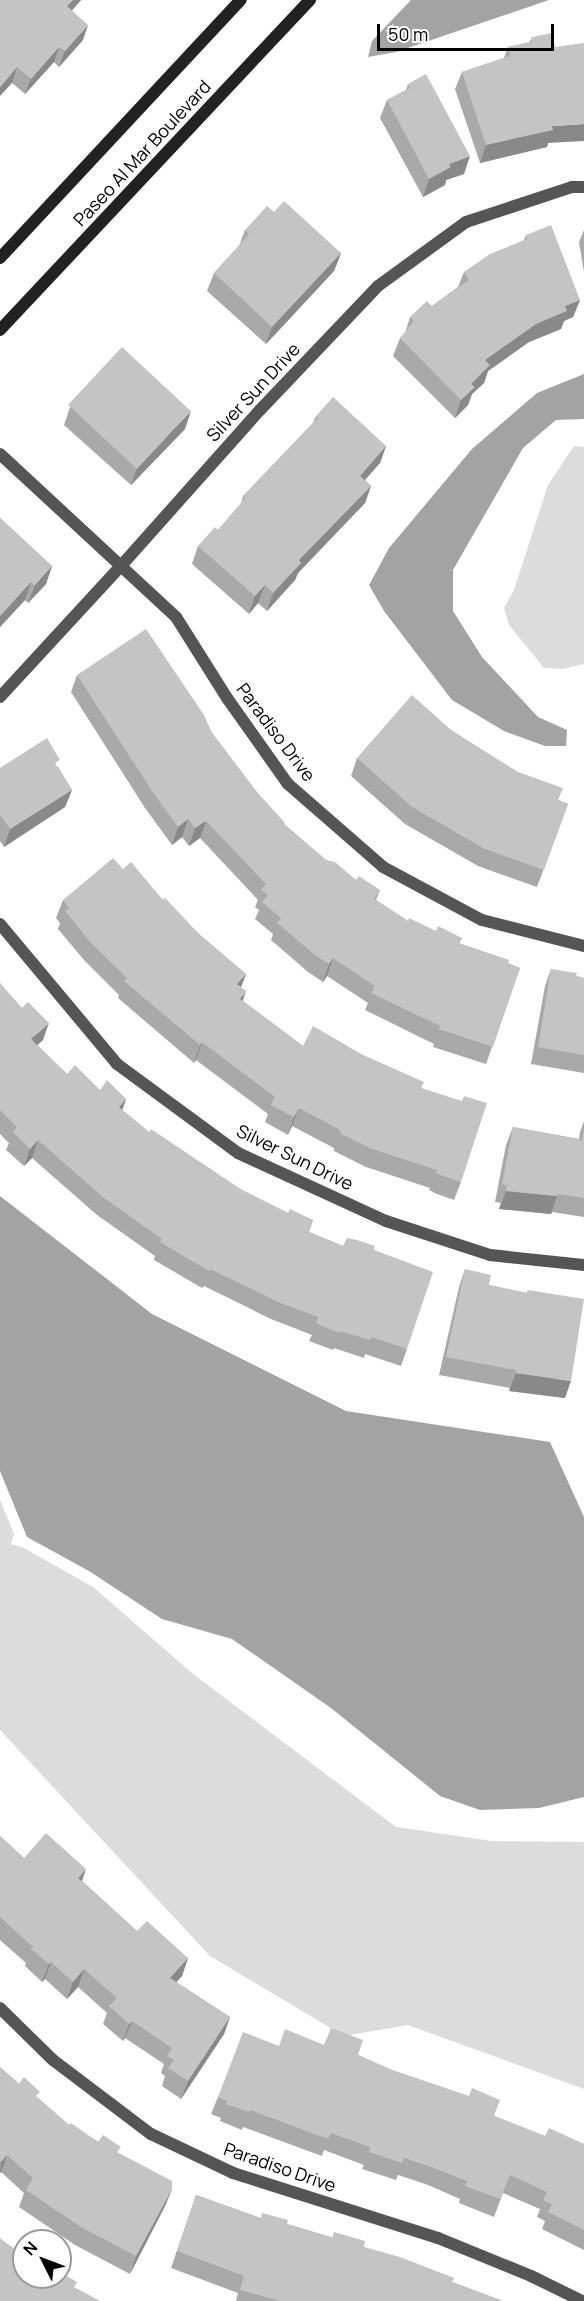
<!DOCTYPE html>
<html>
<head>
<meta charset="utf-8">
<style>
  body { margin:0 }
  #map { position:relative; width:584px; height:2301px; overflow:hidden; background:#fff; font-family:Manrope,sans-serif }
  div>[style] { position:absolute }
  [style*='--x'] { left:calc(var(--x)*1px); top:calc(var(--y)*1px); width:calc(var(--w)*1px); rotate:calc(var(--a)*1deg) }
  .green>* { inset:0; background:#dcdcdc }
  .water>* { inset:0; background:#a3a3a3 }
  .street>* { height:12px; margin:-6px; padding:0 6px; transform-origin:6px; border-radius:6px; background:#555 }
  .secondary>* { height:12px; margin:-6px; padding:0 6px; transform-origin:6px; border-radius:6px; background:#222 }
  .wall>* { inset:0; background:#a9a9a9 }
  .shaded-wall>* { inset:0; background:#898989 }
  .building>* { inset:0; background:#c4c4c4; transform-origin:0 0 }
  span { translate:-50% -50%; white-space:nowrap; text-align:center; line-height:1.15; -webkit-text-stroke:4.5px #fff; paint-order:stroke }
  .street-label { font-size:18px; color:#000 }
  .north { position:absolute; left:12px; top:2229px; width:60px; height:60px; box-sizing:border-box; background:#fff; border:2px solid #999; border-radius:50%; rotate:312deg; font-size:16px; font-weight:700; line-height:24px; text-align:center; color:#000 }
  .north::after { content:''; display:block; margin:auto; width:21px; height:27px; background:#000; clip-path:polygon(50% 0,100% 100%,50% 72%,0 100%) }
  .scale { position:absolute; left:377px; top:24px; width:177px; height:27px; box-sizing:border-box; border:3px solid #000; border-top:0; padding-left:8px; font-size:18px; line-height:21px; white-space:nowrap; color:#000; -webkit-text-stroke:4px #fff; paint-order:stroke }
</style>
</head>
<body>
<div id="map">
  <div class="green">
    <i style="clip-path:polygon(574px 446px,584px 447px,584px 664px,562px 669px,544px 668px,509px 625px,504px 608px,514px 590px,548px 485px)"></i>
    <i style="clip-path:polygon(0 1500px,14px 1534px,11px 1544px,22px 1547px,93px 1587px,193px 1674px,396px 1827px,492px 1841px,584px 1842px,584px 2089px,408px 2025px,344px 2036px,210px 1956px,0 1730px)"></i>
  </div>
  <div class="water">
    <i style="clip-path:polygon(411px 0,549px 0,396px 52px,368px 57px,372px 41px)"></i>
    <i style="clip-path:polygon(584px 374px,584px 419px,556px 420px,523px 448px,453px 570px,453px 611px,482px 657px,538px 717px,567px 730px,566px 746px,545px 746px,504px 731px,452px 700px,384px 611px,369px 585px,389px 548px,472px 449px,537px 393px)"></i>
    <i style="clip-path:polygon(0 1196px,152px 1314px,346px 1411px,550px 1442px,584px 1517px,584px 1797px,539px 1808px,480px 1810px,440px 1796px,331px 1708px,232px 1639px,162px 1619px,89px 1571px,27px 1537px,0 1471px)"></i>
  </div>
  <div class="street">
    <i style="--x:0;--y:454;--w:240;--a:42.8"></i>
    <i style="--x:176;--y:617;--w:96;--a:57.8"></i>
    <i style="--x:227;--y:698;--w:105;--a:54.7"></i>
    <i style="--x:288;--y:784;--w:126;--a:41.1"></i>
    <i style="--x:383;--y:867;--w:112;--a:28.2"></i>
    <i style="--x:482;--y:920;--w:105;--a:14.3"></i>
    <i style="--x:0;--y:697;--w:177;--a:-47.3"></i>
    <i style="--x:120;--y:567;--w:210;--a:-48.3"></i>
    <i style="--x:260;--y:410;--w:171;--a:-46.4"></i>
    <i style="--x:378;--y:286;--w:109;--a:-36"></i>
    <i style="--x:466;--y:222;--w:112;--a:-18.3"></i>
    <i style="--x:572;--y:187;--w:12;--a:0"></i>
    <i style="--x:0;--y:924;--w:182;--a:50.1"></i>
    <i style="--x:117;--y:1064;--w:150;--a:36.3"></i>
    <i style="--x:238;--y:1153;--w:163;--a:24.7"></i>
    <i style="--x:386;--y:1221;--w:109;--a:18.1"></i>
    <i style="--x:490;--y:1255;--w:95;--a:6.1"></i>
    <i style="--x:0;--y:2008;--w:74;--a:44.5"></i>
    <i style="--x:53;--y:2060;--w:123;--a:37.1"></i>
    <i style="--x:151;--y:2134;--w:91;--a:25.4"></i>
    <i style="--x:233;--y:2173;--w:215;--a:17.6"></i>
    <i style="--x:438;--y:2238;--w:100;--a:22.2"></i>
    <i style="--x:531;--y:2276;--w:57;--a:26.1"></i>
  </div>
  <div class="secondary">
    <i style="--x:0;--y:258;--w:353;--a:-47"></i>
    <i style="--x:0;--y:330;--w:453;--a:-46.8"></i>
  </div>
  <div class="wall">
    <i style="clip-path:polygon(0 0,81px 0,72px 10px,83px 40px,59px 67px,54px 62px,25px 94px,12px 83px)"></i>
    <i style="clip-path:polygon(532px 37px,548px 143px,547px 147px,480px 163px,455px 89px,462px 72px,504px 58px,508px 47px,530px 42px)"></i>
    <i style="clip-path:polygon(408px 84px,464px 174px,446px 180px,445px 185px,423px 197px,380px 118px,387px 100px,406px 90px)"></i>
    <i style="clip-path:polygon(274px 212px,341px 253px,334px 271px,266px 344px,207px 291px,214px 273px,239px 246px,245px 230px)"></i>
    <i style="clip-path:polygon(584px 230px,584px 272px,579px 242px)"></i>
    <i style="clip-path:polygon(526px 235px,580px 300px,573px 317px,564px 321px,561px 329px,529px 342px,488px 371px,484px 383px,472px 394px,468px 405px,455px 418px,393px 356px,400px 338px,405px 333px,410px 317px,432px 306px,458px 287px,464px 272px,524px 240px)"></i>
    <i style="clip-path:polygon(70px 407px,185px 429px,131px 485px,64px 425px)"></i>
    <i style="clip-path:polygon(316px 416px,386px 446px,380px 463px,365px 480px,371px 486px,365px 503px,298px 573px,295px 580px,267px 611px,258px 603px,249px 614px,192px 564px,198px 546px,218px 530px,241px 504px,243px 496px,313px 423px)"></i>
    <i style="clip-path:polygon(0 518px,52px 566px,46px 584px,28px 603px,25px 600px,0 627px)"></i>
    <i style="clip-path:polygon(77px 675px,212px 733px,256px 791px,285px 825px,326px 860px,356px 880px,380px 890px,376px 900px,408px 921px,436px 931px,462px 938px,459px 944px,520px 968px,486px 1064px,433px 1047px,434px 1044px,365px 1010px,368px 1003px,327px 976px,323px 982px,308px 972px,271px 940px,273px 934px,255px 919px,259px 910px,255px 907px,258px 900px,200px 838px,189px 846px,182px 837px,172px 845px,145px 808px,71px 692px)"></i>
    <i style="clip-path:polygon(451px 730px,558px 800px,568px 804px,537px 887px,478px 866px,405px 824px,351px 776px,357px 758px)"></i>
    <i style="clip-path:polygon(58px 767px,72px 790px,65px 807px,4px 847px,0 841px,0 768px)"></i>
    <i style="clip-path:polygon(123px 869px,163px 900px,200px 935px,246px 974px,241px 987px,243px 1001px,303px 1046px,363px 1055px,422px 1088px,461px 1182px,454px 1200px,437px 1194px,429px 1190px,430px 1188px,366px 1167px,334px 1151px,334px 1148px,292px 1126px,288px 1135px,265px 1122px,268px 1114px,196px 1060px,194px 1063px,118px 998px,119px 995px,84px 960px,58px 929px,60px 923px,56px 918px,63px 900px)"></i>
    <i style="clip-path:polygon(551px 969px,576px 976px,584px 978px,584px 1073px,531px 1064px,545px 986px)"></i>
    <i style="clip-path:polygon(0 983px,43px 1040px,37px 1045px,67px 1074px,100px 1090px,126px 1099px,122px 1110px,149px 1132px,242px 1190px,288px 1213px,313px 1220px,309px 1232px,343px 1246px,374px 1250px,407px 1349px,401px 1366px,365px 1354px,364px 1358px,334px 1348px,333px 1350px,309px 1341px,312px 1335px,271px 1319px,204px 1286px,202px 1288px,154px 1260px,155px 1256px,97px 1215px,32px 1158px,24px 1166px,6px 1150px,9px 1143px,0 1134px)"></i>
    <i style="clip-path:polygon(584px 1121px,584px 1217px,552px 1212px,551px 1214px,499px 1209px,501px 1203px,495px 1202px,506px 1145px,513px 1127px,579px 1139px,580px 1132px)"></i>
    <i style="clip-path:polygon(465px 1269px,489px 1285px,527px 1293px,528px 1290px,565px 1398px,509px 1391px,510px 1388px,439px 1375px,459px 1287px)"></i>
    <i style="clip-path:polygon(0 1836px,24px 1858px,82px 1881px,137px 1931px,188px 1958px,182px 1976px,176px 1982px,230px 2017px,224px 2034px,181px 2099px,162px 2086px,165px 2076px,161px 2073px,164px 2064px,125px 2038px,123px 2041px,103px 2024px,107px 2013px,78px 1987px,67px 1999px,45px 1979px,42px 1982px,25px 1966px,26px 1963px,0 1940px)"></i>
    <i style="clip-path:polygon(324px 2045px,358px 2055px,494px 2116px,545px 2136px,584px 2144px,584px 2250px,542px 2229px,545px 2221px,537px 2217px,540px 2209px,503px 2193px,494px 2217px,459px 2203px,460px 2199px,428px 2185px,398px 2175px,396px 2180px,362px 2169px,364px 2165px,324px 2150px,322px 2156px,243px 2127px,242px 2130px,220px 2121px,221px 2118px,211px 2114px,218px 2097px,279px 2046px)"></i>
    <i style="clip-path:polygon(0 2067px,19px 2084px,38px 2098px,69px 2125px,118px 2153px,172px 2189px,165px 2206px,130px 2274px,75px 2245px,19px 2207px,24px 2193px,1px 2172px,0 2173px)"></i>
    <i style="clip-path:polygon(196px 2195px,260px 2218px,287px 2224px,364px 2247px,452px 2282px,503px 2301px,236px 2301px,238px 2293px,171px 2268px)"></i>
  </div>
  <div class="shaded-wall">
    <i style="clip-path:polygon(73px 0,81px 0,62px 22px,67px 6px)"></i>
    <i style="clip-path:polygon(88px 25px,83px 40px,59px 67px,65px 51px)"></i>
    <i style="clip-path:polygon(59px 47px,54px 62px,25px 94px,31px 79px)"></i>
    <i style="clip-path:polygon(17px 67px,12px 83px,0 96px,0 87px)"></i>
    <i style="clip-path:polygon(584px 124px,584px 141px,548px 143px,547px 147px,480px 163px,486px 145px,552px 126px)"></i>
    <i style="clip-path:polygon(470px 156px,464px 174px,446px 180px,445px 185px,423px 197px,429px 179px,449px 164px)"></i>
    <i style="clip-path:polygon(341px 253px,334px 271px,266px 344px,272px 327px)"></i>
    <i style="clip-path:polygon(580px 300px,573px 317px,564px 321px,561px 329px,529px 342px,488px 371px,484px 383px,472px 394px,468px 405px,455px 418px,461px 400px,485px 360px,536px 324px,565px 306px)"></i>
    <i style="clip-path:polygon(191px 411px,185px 429px,131px 485px,137px 468px)"></i>
    <i style="clip-path:polygon(386px 446px,380px 463px,353px 493px,360px 476px)"></i>
    <i style="clip-path:polygon(371px 486px,365px 503px,298px 573px,295px 580px,267px 611px,273px 593px,299px 560px)"></i>
    <i style="clip-path:polygon(52px 566px,46px 584px,28px 603px,35px 585px)"></i>
    <i style="clip-path:polygon(31px 582px,25px 600px,0 627px,0 616px)"></i>
    <i style="clip-path:polygon(265px 585px,258px 603px,249px 614px,255px 596px)"></i>
    <i style="clip-path:polygon(72px 790px,65px 807px,4px 847px,10px 829px)"></i>
    <i style="clip-path:polygon(188px 819px,182px 837px,172px 845px,178px 827px)"></i>
    <i style="clip-path:polygon(206px 821px,200px 838px,189px 846px,195px 828px)"></i>
    <i style="clip-path:polygon(333px 958px,327px 976px,323px 982px,329px 964px)"></i>
    <i style="clip-path:polygon(246px 974px,239px 992px,237px 984px)"></i>
    <i style="clip-path:polygon(246px 991px,240px 1009px,240px 999px)"></i>
    <i style="clip-path:polygon(49px 1023px,43px 1040px,24px 1057px,31px 1039px)"></i>
    <i style="clip-path:polygon(202px 1042px,196px 1060px,194px 1063px,200px 1045px)"></i>
    <i style="clip-path:polygon(126px 1099px,120px 1117px,119px 1107px)"></i>
    <i style="clip-path:polygon(299px 1108px,292px 1126px,288px 1135px,294px 1117px)"></i>
    <i style="clip-path:polygon(38px 1140px,32px 1158px,24px 1166px,30px 1149px)"></i>
    <i style="clip-path:polygon(506px 1191px,557px 1196px,551px 1214px,499px 1209px)"></i>
    <i style="clip-path:polygon(516px 1373px,571px 1381px,565px 1398px,509px 1391px)"></i>
    <i style="clip-path:polygon(86px 1869px,80px 1887px,78px 1878px)"></i>
    <i style="clip-path:polygon(188px 1958px,182px 1976px,164px 1996px,170px 1978px)"></i>
    <i style="clip-path:polygon(51px 1962px,45px 1979px,42px 1982px,49px 1964px)"></i>
    <i style="clip-path:polygon(84px 1969px,78px 1987px,67px 1999px,73px 1982px)"></i>
    <i style="clip-path:polygon(230px 2017px,224px 2034px,181px 2099px,188px 2081px)"></i>
    <i style="clip-path:polygon(132px 2021px,125px 2038px,123px 2041px,129px 2024px)"></i>
    <i style="clip-path:polygon(7px 2155px,1px 2172px,0 2173px,1px 2162px)"></i>
    <i style="clip-path:polygon(172px 2189px,165px 2206px,130px 2274px,136px 2256px)"></i>
  </div>
  <div class="building">
    <i style="clip-path:polygon(0 0,73px 0,67px 6px,88px 25px,65px 51px,59px 47px,31px 79px,17px 67px,0 87px)"></i>
    <i style="clip-path:polygon(552px 33px,555px 47px,584px 43px,584px 124px,552px 126px,553px 130px,486px 145px,462px 72px,510px 56px,508px 47px,533px 42px,532px 37px)"></i>
    <i style="clip-path:polygon(426px 74px,470px 156px,449px 164px,451px 167px,429px 179px,387px 100px,410px 88px,408px 84px)"></i>
    <i style="clip-path:polygon(284px 201px,341px 253px,272px 327px,214px 273px,249px 234px,245px 230px,267px 206px,274px 212px)"></i>
    <i style="clip-path:polygon(551px 225px,580px 300px,565px 306px,567px 311px,536px 324px,485px 360px,490px 365px,471px 384px,475px 387px,461px 400px,400px 338px,414px 321px,410px 317px,427px 301px,432px 306px,469px 280px,464px 272px,490px 254px,527px 239px,526px 235px)"></i>
    <i style="left:122px;top:347px;width:94px;height:79px;rotate:43deg"></i>
    <i style="clip-path:polygon(333px 397px,386px 446px,360px 476px,371px 486px,299px 560px,301px 563px,273px 593px,265px 585px,255px 596px,198px 546px,215px 527px,218px 530px,245px 498px,243px 496px,318px 418px,316px 416px)"></i>
    <i style="clip-path:polygon(0 518px,52px 566px,35px 585px,31px 582px,0 616px)"></i>
    <i style="clip-path:polygon(146px 629px,204px 715px,212px 733px,256px 791px,285px 823px,283px 824px,326px 860px,335px 862px,356px 880px,359px 876px,380px 890px,374px 899px,408px 921px,409px 918px,436px 931px,438px 926px,462px 938px,459px 943px,509px 960px,508px 964px,520px 968px,493px 1047px,439px 1029px,440px 1026px,371px 993px,375px 986px,333px 958px,329px 964px,315px 955px,277px 923px,281px 918px,262px 902px,268px 895px,261px 890px,266px 884px,206px 821px,195px 828px,188px 819px,178px 827px,152px 791px,77px 675px)"></i>
    <i style="clip-path:polygon(412px 695px,451px 730px,518px 772px,563px 788px,558px 800px,568px 804px,544px 870px,485px 849px,412px 807px,357px 758px)"></i>
    <i style="clip-path:polygon(47px 738px,60px 760px,55px 763px,72px 790px,10px 829px,0 815px,0 768px)"></i>
    <i style="clip-path:polygon(113px 858px,123px 869px,131px 862px,163px 900px,165px 898px,200px 935px,246px 974px,237px 984px,246px 991px,240px 999px,303px 1046px,313px 1026px,363px 1055px,424px 1082px,421px 1088px,462px 1101px,464px 1096px,487px 1103px,461px 1182px,443px 1176px,436px 1173px,437px 1170px,372px 1149px,341px 1134px,340px 1130px,299px 1108px,294px 1117px,271px 1105px,275px 1097px,202px 1042px,200px 1045px,124px 981px,127px 978px,91px 943px,65px 911px,69px 908px,63px 900px)"></i>
    <i style="clip-path:polygon(551px 969px,577px 973px,576px 976px,584px 978px,584px 1055px,538px 1047px)"></i>
    <i style="clip-path:polygon(0 983px,22px 1008px,28px 1002px,49px 1023px,31px 1039px,67px 1074px,75px 1065px,100px 1090px,107px 1080px,126px 1099px,119px 1107px,149px 1132px,151px 1129px,242px 1190px,288px 1213px,290px 1209px,313px 1220px,308px 1232px,343px 1246px,347px 1238px,357px 1240px,375px 1246px,374px 1250px,433px 1272px,407px 1349px,372px 1337px,370px 1340px,340px 1331px,339px 1333px,316px 1323px,318px 1317px,278px 1302px,210px 1269px,209px 1271px,160px 1242px,162px 1239px,104px 1198px,38px 1140px,30px 1149px,13px 1132px,17px 1127px,0 1110px)"></i>
    <i style="clip-path:polygon(513px 1127px,582px 1140px,584px 1130px,584px 1198px,558px 1194px,557px 1196px,506px 1191px,507px 1186px,502px 1184px)"></i>
    <i style="clip-path:polygon(465px 1269px,491px 1275px,489px 1285px,527px 1293px,528px 1290px,584px 1299px,571px 1381px,516px 1373px,516px 1370px,446px 1357px)"></i>
    <i style="clip-path:polygon(46px 1833px,86px 1869px,78px 1878px,137px 1931px,147px 1921px,188px 1958px,170px 1978px,230px 2017px,188px 2081px,168px 2068px,174px 2060px,167px 2056px,172px 2048px,132px 2021px,129px 2024px,109px 2006px,117px 1998px,84px 1969px,73px 1982px,51px 1962px,49px 1964px,31px 1949px,33px 1947px,0 1917px,0 1836px,24px 1858px)"></i>
    <i style="clip-path:polygon(331px 2028px,363px 2040px,358px 2055px,384px 2067px,469px 2096px,472px 2088px,500px 2100px,494px 2116px,545px 2136px,549px 2128px,584px 2144px,584px 2230px,548px 2212px,552px 2204px,543px 2200px,547px 2192px,510px 2175px,500px 2199px,465px 2186px,467px 2181px,434px 2168px,404px 2158px,402px 2163px,369px 2152px,370px 2147px,331px 2133px,328px 2139px,250px 2110px,249px 2112px,226px 2104px,227px 2101px,218px 2097px,243px 2032px,279px 2046px,285px 2029px,324px 2045px)"></i>
    <i style="clip-path:polygon(0 2067px,19px 2084px,24px 2077px,40px 2092px,36px 2096px,69px 2125px,71px 2123px,98px 2142px,103px 2135px,121px 2147px,117px 2152px,172px 2181px,172px 2189px,136px 2256px,81px 2227px,26px 2190px,33px 2178px,7px 2155px,1px 2162px,0 2161px)"></i>
    <i style="clip-path:polygon(196px 2195px,261px 2218px,262px 2213px,288px 2220px,287px 2224px,332px 2238px,334px 2232px,365px 2241px,364px 2247px,400px 2257px,454px 2278px,452px 2282px,503px 2301px,280px 2301px,240px 2290px,244px 2276px,177px 2251px)"></i>
    <i style="clip-path:polygon(0 2238px,24px 2256px,24px 2277px,60px 2277px,60px 2272px,77px 2282px,74px 2287px,100px 2301px,0 2301px)"></i>
  </div>
  <div class="street-label">
    <span style="left:142px;top:153px;rotate:-47deg">Paseo Al Mar Boulevard</span>
    <span style="left:253px;top:392px;rotate:-47deg">Silver Sun Drive</span>
    <span style="left:276px;top:732px;rotate:53deg">Paradiso Drive</span>
    <span style="left:295px;top:1157px;rotate:26deg">Silver Sun Drive</span>
    <span style="left:280px;top:2167px;rotate:19deg">Paradiso Drive</span>
  </div>
  <div class="north">N</div>
  <div class="scale">50 m</div>
</div>
</body>
</html>
